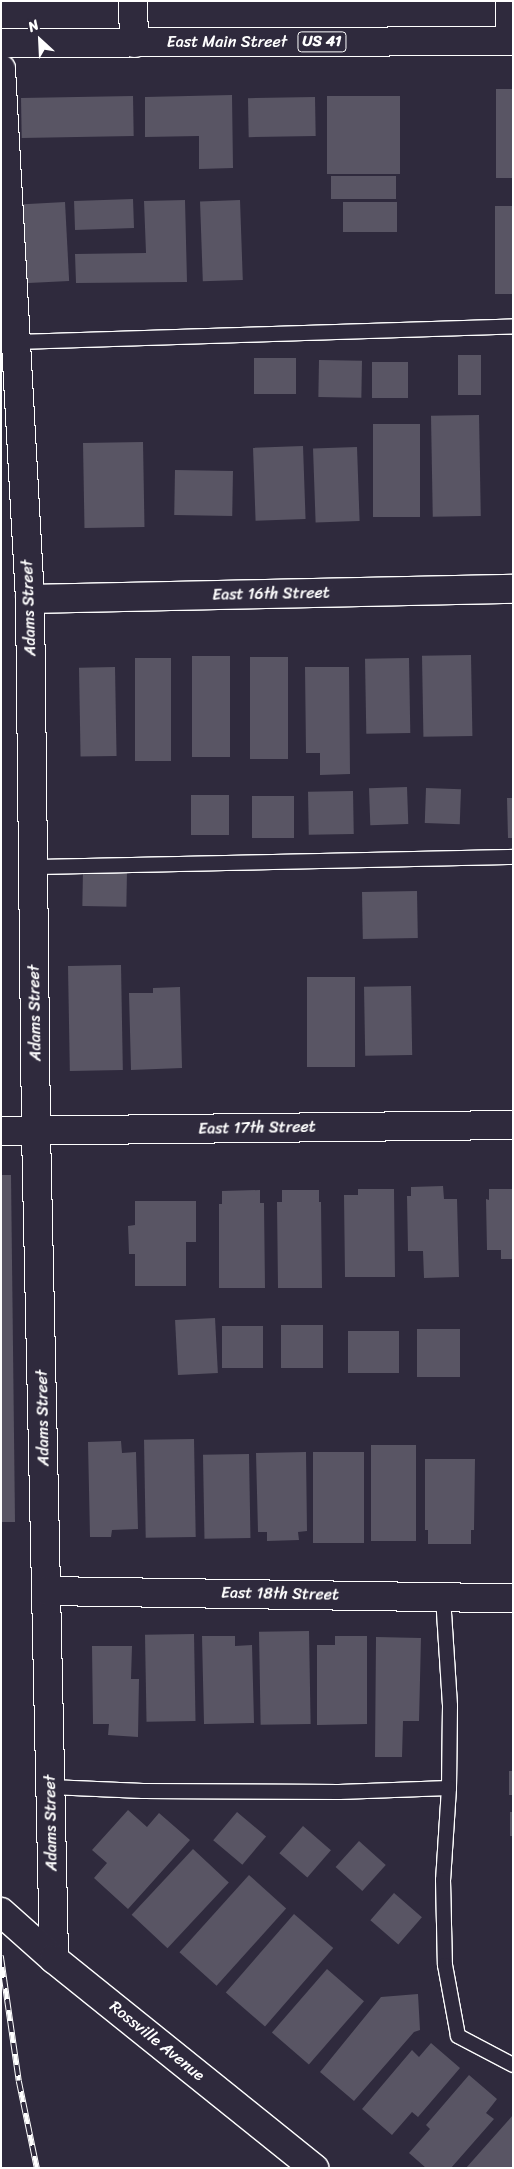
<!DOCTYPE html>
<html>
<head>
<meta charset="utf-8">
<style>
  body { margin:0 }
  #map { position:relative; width:514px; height:2169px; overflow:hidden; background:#2f2a3d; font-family:Sriracha,sans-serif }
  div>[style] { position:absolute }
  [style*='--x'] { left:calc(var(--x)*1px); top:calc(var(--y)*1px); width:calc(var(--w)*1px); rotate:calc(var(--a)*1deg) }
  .building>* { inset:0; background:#595564; transform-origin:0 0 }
  .roads { filter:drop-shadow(1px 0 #fff) drop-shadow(-1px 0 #fff) drop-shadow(0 1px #fff) drop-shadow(0 -1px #fff) }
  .lane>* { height:14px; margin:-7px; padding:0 7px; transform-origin:7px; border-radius:7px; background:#2f2a3d }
  .street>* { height:28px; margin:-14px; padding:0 14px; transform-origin:14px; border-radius:14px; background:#2f2a3d }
  .primary>* { height:28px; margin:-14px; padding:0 14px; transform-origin:14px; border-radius:14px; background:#2f2a3d }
  .rail>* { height:5.5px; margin-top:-2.75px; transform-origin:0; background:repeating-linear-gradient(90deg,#2f2a3d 0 11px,#fff 0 22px); box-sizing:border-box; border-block:1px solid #fff }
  span { translate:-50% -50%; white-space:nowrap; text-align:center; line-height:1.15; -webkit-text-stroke:5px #2f2a3d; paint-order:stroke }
  .shield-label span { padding:1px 4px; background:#2f2a3d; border:1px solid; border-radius:4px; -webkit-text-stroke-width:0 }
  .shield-label { font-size:15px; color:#fff; font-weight:700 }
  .street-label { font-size:16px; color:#fff }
  .frame { position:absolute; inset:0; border:2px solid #fff; pointer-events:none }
  .north { position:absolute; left:15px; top:15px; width:50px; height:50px; -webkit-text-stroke:4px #2f2a3d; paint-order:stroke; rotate:335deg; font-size:14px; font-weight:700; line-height:20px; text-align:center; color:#fff }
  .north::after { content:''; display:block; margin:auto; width:18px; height:22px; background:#fff; clip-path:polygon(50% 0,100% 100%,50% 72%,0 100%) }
</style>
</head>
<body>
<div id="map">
  <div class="building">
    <i style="left:513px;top:89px;width:89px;height:17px;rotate:90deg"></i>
    <i style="clip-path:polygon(232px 95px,233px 168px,199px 169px,199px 136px,145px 137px,145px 97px)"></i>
    <i style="left:133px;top:96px;width:40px;height:112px;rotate:89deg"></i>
    <i style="left:400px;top:96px;width:78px;height:73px;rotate:90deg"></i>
    <i style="left:315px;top:97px;width:39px;height:67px;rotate:89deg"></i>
    <i style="left:396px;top:176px;width:23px;height:65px;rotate:90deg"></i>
    <i style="left:133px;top:199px;width:29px;height:59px;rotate:88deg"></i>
    <i style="clip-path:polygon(185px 200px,187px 282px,76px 283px,75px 254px,146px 253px,144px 201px)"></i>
    <i style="left:240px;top:200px;width:80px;height:40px;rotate:88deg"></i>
    <i style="left:65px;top:202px;width:79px;height:46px;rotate:87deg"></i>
    <i style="left:397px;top:202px;width:30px;height:54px;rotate:90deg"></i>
    <i style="left:495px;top:206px;width:18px;height:88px"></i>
    <i style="left:458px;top:355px;width:23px;height:40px"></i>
    <i style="left:254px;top:358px;width:42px;height:36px"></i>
    <i style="left:319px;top:360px;width:43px;height:37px;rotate:1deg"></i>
    <i style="left:372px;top:362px;width:36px;height:36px"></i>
    <i style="left:479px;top:415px;width:101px;height:48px;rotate:89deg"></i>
    <i style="left:373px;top:424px;width:47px;height:93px"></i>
    <i style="left:143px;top:442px;width:85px;height:60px;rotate:89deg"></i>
    <i style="left:303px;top:446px;width:73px;height:50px;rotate:88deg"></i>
    <i style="left:357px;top:447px;width:74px;height:44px;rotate:88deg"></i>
    <i style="left:175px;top:470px;width:58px;height:45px;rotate:1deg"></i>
    <i style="left:471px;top:655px;width:81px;height:49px;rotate:89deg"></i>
    <i style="left:230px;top:656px;width:101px;height:38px;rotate:90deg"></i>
    <i style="left:288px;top:657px;width:102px;height:38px;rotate:90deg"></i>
    <i style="left:171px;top:658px;width:103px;height:36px;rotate:90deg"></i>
    <i style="left:409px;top:658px;width:75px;height:44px;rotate:89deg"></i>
    <i style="left:115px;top:667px;width:89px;height:36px;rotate:89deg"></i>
    <i style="clip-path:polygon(305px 667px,349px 667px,350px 774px,320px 775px,320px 753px,306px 753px)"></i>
    <i style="left:407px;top:787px;width:37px;height:38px;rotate:88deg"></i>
    <i style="left:426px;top:788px;width:35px;height:35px;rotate:2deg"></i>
    <i style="left:353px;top:791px;width:43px;height:45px;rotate:89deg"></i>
    <i style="left:229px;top:795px;width:40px;height:38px;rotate:90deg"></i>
    <i style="left:252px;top:796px;width:42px;height:42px"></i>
    <i style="clip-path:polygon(507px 798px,513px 798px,513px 838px,508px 838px)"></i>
    <i style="left:83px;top:869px;width:44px;height:37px;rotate:1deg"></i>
    <i style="left:417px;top:891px;width:47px;height:55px;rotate:89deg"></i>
    <i style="left:121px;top:965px;width:105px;height:53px;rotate:89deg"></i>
    <i style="left:307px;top:977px;width:48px;height:90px"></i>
    <i style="left:411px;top:986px;width:69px;height:47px;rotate:89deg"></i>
    <i style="clip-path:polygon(180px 987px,182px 1068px,131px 1070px,129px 993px,153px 993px,153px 988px)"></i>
    <i style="clip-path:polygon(1px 1175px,11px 1175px,15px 1522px,1px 1522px)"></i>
    <i style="clip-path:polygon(443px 1186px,444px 1199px,457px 1199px,459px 1277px,424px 1278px,423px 1251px,408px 1251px,407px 1196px,411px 1196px,411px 1187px)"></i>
    <i style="clip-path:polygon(358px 1189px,394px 1189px,395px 1277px,345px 1277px,344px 1195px,358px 1195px)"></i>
    <i style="clip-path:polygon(489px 1189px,513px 1189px,513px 1259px,501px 1259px,501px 1250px,487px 1250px,486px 1199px,489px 1200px)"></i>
    <i style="clip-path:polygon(260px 1190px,260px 1203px,264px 1203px,265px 1288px,219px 1288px,219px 1204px,222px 1204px,222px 1191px)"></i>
    <i style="clip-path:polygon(282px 1190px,319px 1190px,319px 1202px,321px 1202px,322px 1288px,278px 1288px,277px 1202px,282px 1202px)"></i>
    <i style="clip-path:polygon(135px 1201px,196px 1201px,196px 1242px,186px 1242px,186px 1286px,135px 1286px,135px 1254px,129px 1254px,128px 1226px,135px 1225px)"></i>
    <i style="left:215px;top:1318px;width:55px;height:40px;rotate:87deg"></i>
    <i style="left:323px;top:1325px;width:43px;height:42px;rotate:90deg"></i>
    <i style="left:222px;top:1326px;width:41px;height:42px"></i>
    <i style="left:417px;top:1329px;width:43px;height:48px"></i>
    <i style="left:348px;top:1331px;width:51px;height:42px"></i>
    <i style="left:194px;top:1439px;width:98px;height:50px;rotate:89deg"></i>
    <i style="clip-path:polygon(121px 1441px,122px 1453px,136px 1452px,138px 1529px,112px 1530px,111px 1537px,90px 1537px,88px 1442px)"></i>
    <i style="left:371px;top:1445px;width:45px;height:96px"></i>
    <i style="clip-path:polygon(306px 1452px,307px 1531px,298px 1532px,299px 1540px,267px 1541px,267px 1532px,258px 1532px,256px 1453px)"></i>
    <i style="left:313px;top:1452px;width:51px;height:91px"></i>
    <i style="left:249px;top:1454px;width:84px;height:46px;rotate:89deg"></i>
    <i style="clip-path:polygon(425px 1459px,475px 1459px,474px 1530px,471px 1530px,471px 1544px,428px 1544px,428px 1530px,425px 1530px)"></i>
    <i style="left:309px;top:1631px;width:93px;height:50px;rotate:89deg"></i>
    <i style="left:194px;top:1634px;width:87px;height:49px;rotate:89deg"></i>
    <i style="clip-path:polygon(202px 1636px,235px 1636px,235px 1646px,252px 1645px,254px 1723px,204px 1724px)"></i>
    <i style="clip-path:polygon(335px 1636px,367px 1636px,367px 1724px,317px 1725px,317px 1645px,335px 1645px)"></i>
    <i style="clip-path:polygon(376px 1637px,421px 1638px,419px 1721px,403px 1721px,402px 1757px,375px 1757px)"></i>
    <i style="clip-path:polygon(92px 1646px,132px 1646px,131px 1679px,139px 1679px,138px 1737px,108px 1735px,109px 1724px,93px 1724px)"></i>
    <i style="left:509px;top:1771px;width:4px;height:24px"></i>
    <i style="clip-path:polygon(128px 1810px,147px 1827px,159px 1813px,190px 1840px,128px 1909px,94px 1878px,107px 1863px,92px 1850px)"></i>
    <i style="left:237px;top:1812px;width:38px;height:37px;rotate:40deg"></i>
    <i style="left:510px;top:1812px;width:3px;height:24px"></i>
    <i style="left:303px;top:1826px;width:37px;height:36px;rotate:41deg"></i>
    <i style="left:359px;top:1841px;width:36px;height:35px;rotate:42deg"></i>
    <i style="left:193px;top:1849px;width:49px;height:90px;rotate:43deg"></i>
    <i style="left:249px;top:1875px;width:50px;height:104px;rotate:42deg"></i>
    <i style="left:394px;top:1893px;width:37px;height:36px;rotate:41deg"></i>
    <i style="left:294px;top:1914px;width:52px;height:104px;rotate:41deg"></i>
    <i style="left:327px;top:1969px;width:49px;height:84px;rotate:41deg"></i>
    <i style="clip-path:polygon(418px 1994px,420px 2030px,414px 2032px,354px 2101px,320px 2072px,381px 1997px)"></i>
    <i style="clip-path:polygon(431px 2043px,460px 2068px,418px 2117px,412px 2112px,392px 2135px,362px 2109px,412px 2050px,419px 2057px)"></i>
    <i style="clip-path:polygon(469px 2075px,497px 2099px,486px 2113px,494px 2119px,451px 2168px,426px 2168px,409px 2153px,430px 2129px,426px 2125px)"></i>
    <i style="clip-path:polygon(513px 2115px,513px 2168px,466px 2168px)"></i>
  </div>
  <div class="roads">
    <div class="lane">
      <i style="--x:16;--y:342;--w:497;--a:-1.8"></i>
      <i style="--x:33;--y:867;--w:480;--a:-1.2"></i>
      <i style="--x:443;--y:1597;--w:109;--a:86.3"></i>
      <i style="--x:450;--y:1706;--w:82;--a:90.7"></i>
      <i style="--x:50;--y:1787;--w:93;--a:2.5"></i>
      <i style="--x:143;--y:1791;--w:196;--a:0.3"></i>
      <i style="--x:339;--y:1792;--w:110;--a:-2.1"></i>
      <i style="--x:449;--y:1788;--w:92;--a:93.7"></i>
      <i style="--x:443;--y:1880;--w:85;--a:88.7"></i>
      <i style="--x:445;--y:1965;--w:72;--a:79.6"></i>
      <i style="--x:458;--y:2036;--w:62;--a:27.8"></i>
    </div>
    <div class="street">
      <i style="--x:133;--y:1;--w:42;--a:88.6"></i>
      <i style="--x:510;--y:41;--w:40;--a:-90"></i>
      <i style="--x:1;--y:69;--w:531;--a:86.87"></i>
      <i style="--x:30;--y:599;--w:532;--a:89.35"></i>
      <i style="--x:36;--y:1131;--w:828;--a:88.75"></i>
      <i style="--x:30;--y:599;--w:483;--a:-1.2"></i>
      <i style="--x:1;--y:1131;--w:512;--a:-0.67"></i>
      <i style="--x:46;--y:1591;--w:467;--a:0.9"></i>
      <i style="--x:1;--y:1912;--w:71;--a:41.6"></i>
      <i style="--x:54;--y:1959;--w:334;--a:38.8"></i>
    </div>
    <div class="primary">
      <i style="--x:1;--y:43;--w:512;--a:-0.22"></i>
    </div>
  </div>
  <div class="rail">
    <i style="--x:1;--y:1956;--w:126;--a:81.8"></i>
    <i style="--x:19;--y:2081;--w:89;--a:78.3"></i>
  </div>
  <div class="shield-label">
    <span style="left:322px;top:42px">US 41</span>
  </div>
  <div class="street-label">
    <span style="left:227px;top:42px">East Main Street</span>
    <span style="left:271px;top:594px;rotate:-1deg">East 16th Street</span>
    <span style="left:29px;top:608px;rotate:-92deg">Adams Street</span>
    <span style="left:35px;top:1013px;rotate:-91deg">Adams Street</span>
    <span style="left:257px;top:1128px;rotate:-1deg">East 17th Street</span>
    <span style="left:43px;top:1418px;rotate:-91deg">Adams Street</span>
    <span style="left:280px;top:1594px;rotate:1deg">East 18th Street</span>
    <span style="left:51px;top:1823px;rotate:-91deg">Adams Street</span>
    <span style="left:157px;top:2041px;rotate:39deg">Rossville Avenue</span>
  </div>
  <div class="frame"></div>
  <div class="north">N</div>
</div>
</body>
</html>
